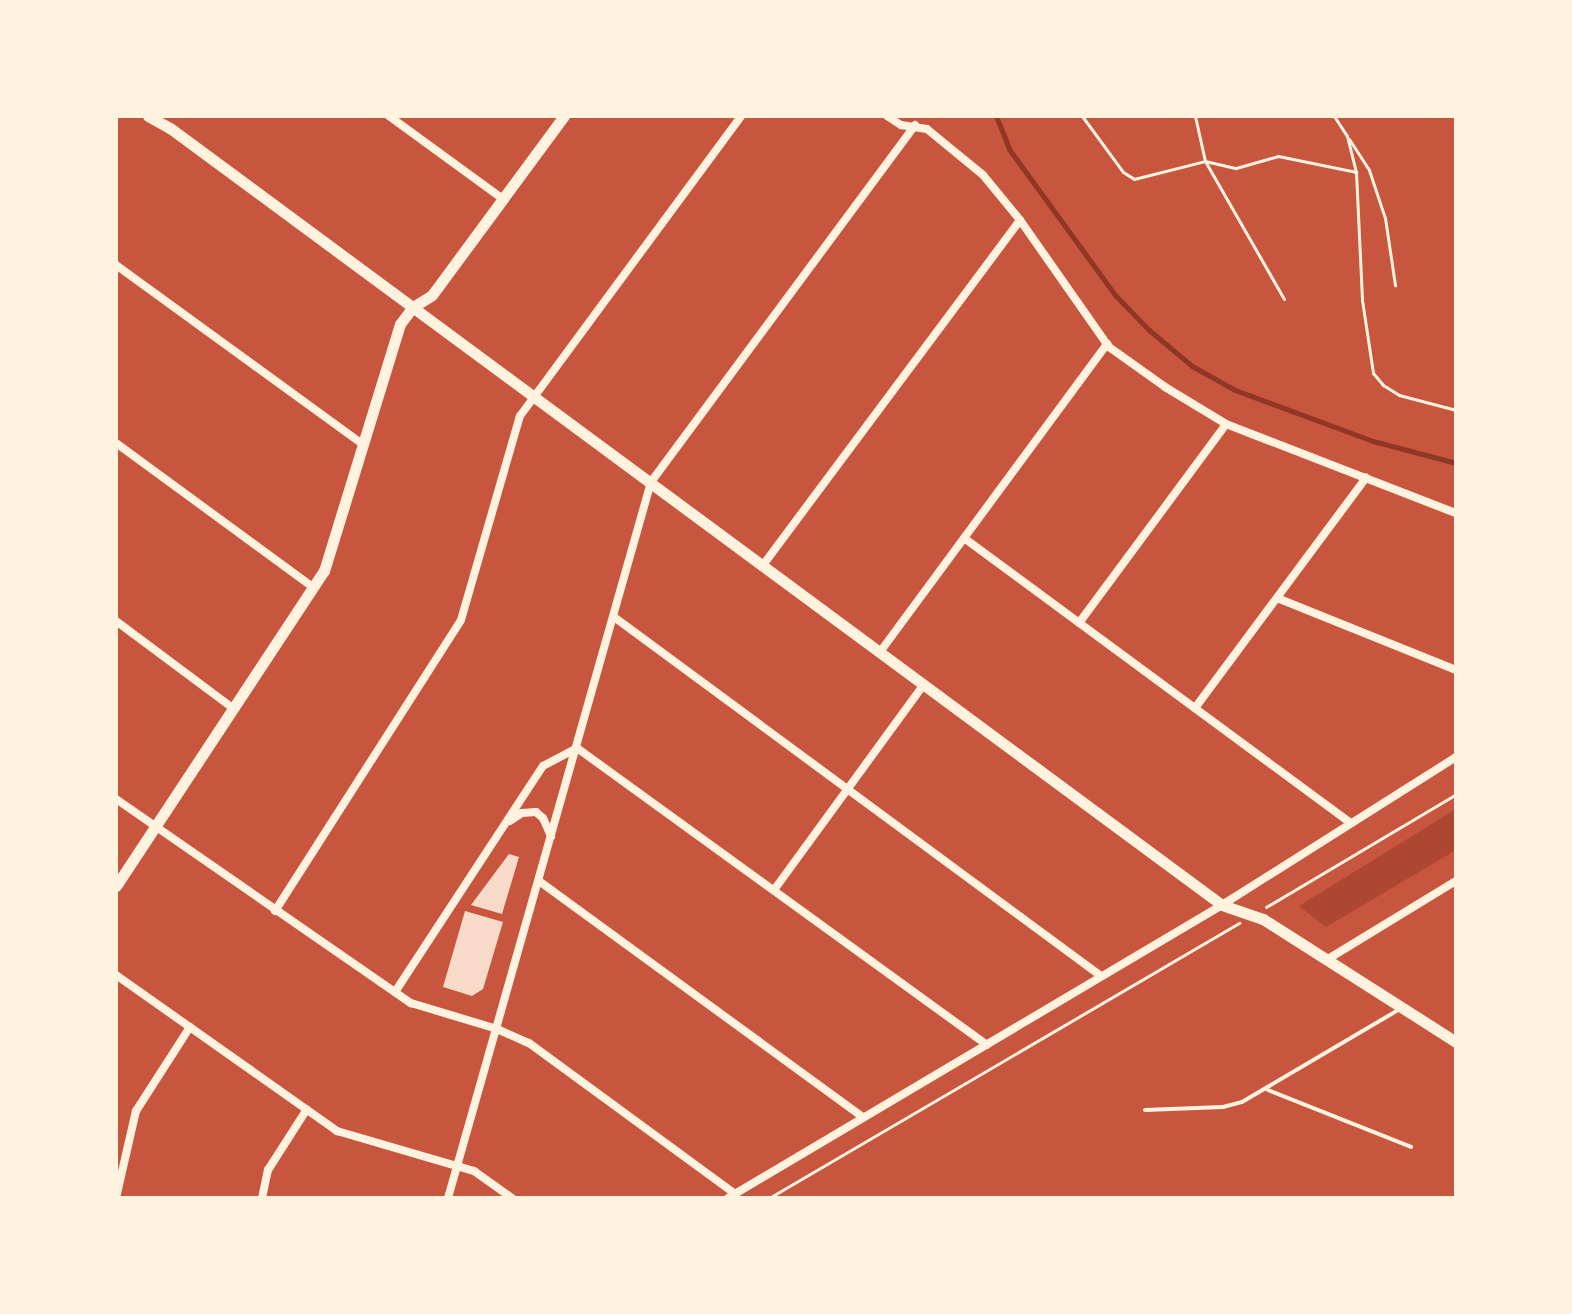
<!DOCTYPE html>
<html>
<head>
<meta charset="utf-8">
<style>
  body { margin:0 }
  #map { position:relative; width:1572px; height:1314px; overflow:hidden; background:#c8553d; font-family:Spectral,serif }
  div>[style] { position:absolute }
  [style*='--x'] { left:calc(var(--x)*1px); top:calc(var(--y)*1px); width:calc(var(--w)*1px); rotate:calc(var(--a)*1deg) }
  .green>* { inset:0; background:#ae4732 }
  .stream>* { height:5px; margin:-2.5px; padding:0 2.5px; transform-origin:2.5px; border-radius:2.5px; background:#8f3625 }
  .building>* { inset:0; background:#f7dbc8 }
  .path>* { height:3px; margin:-1.5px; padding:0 1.5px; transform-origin:1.5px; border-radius:1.5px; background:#fff3e0 }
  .service>* { height:4px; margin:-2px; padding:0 2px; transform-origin:2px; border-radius:2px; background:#fff3e0 }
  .minor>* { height:8px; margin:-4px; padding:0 4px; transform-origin:4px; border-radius:4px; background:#fff3e0 }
  .tertiary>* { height:11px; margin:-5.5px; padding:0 5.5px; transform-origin:5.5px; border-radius:5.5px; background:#fff3e0 }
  span { translate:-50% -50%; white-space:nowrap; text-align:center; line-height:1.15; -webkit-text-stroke:8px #fff3e0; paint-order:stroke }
  .frame { position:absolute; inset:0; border:118px solid #fff3e0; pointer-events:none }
</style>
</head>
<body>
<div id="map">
  <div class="green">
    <i style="clip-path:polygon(1456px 809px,1456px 850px,1326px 927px,1299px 906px)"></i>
  </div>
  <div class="stream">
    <i style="--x:996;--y:116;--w:35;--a:68"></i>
    <i style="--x:1009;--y:149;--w:180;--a:54"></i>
    <i style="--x:1115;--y:295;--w:49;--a:45.8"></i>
    <i style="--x:1149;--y:330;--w:56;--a:39.9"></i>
    <i style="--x:1192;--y:366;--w:49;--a:29.2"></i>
    <i style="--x:1235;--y:390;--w:147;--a:20.3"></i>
    <i style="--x:1373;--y:441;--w:86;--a:14.8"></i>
  </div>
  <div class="building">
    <i style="clip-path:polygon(509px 854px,519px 857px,502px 914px,471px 905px)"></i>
    <i style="clip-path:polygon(465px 911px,503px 922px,483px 989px,472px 996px,443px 987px)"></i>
  </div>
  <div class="path">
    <i style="--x:1082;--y:116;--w:69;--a:53.8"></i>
    <i style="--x:1123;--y:172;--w:13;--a:32"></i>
    <i style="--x:1134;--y:179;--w:73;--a:-14.2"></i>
    <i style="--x:1205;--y:161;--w:32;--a:13"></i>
    <i style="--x:1236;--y:168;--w:44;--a:-15.9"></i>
    <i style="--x:1278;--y:156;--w:80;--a:11.6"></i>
    <i style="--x:1195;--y:116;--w:46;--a:77.5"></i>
    <i style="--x:1205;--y:161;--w:159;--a:60.2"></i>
    <i style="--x:1334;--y:116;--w:24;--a:57"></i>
    <i style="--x:1347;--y:136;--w:37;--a:76"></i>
    <i style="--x:1356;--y:172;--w:128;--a:87.3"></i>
    <i style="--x:1362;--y:300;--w:74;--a:81.4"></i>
    <i style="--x:1373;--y:373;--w:16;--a:50"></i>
    <i style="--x:1383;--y:385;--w:19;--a:32"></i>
    <i style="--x:1399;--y:395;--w:59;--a:14.7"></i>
    <i style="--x:1349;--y:139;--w:37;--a:57"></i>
    <i style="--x:1369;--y:170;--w:51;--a:71.6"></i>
    <i style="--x:1385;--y:218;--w:68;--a:81.5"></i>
    <i style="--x:1266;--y:907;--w:221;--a:-30.7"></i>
    <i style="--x:769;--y:1198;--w:545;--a:-30.33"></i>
  </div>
  <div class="service">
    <i style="--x:1268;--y:1090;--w:154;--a:21.7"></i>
    <i style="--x:1145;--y:1110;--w:78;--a:-2.2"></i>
    <i style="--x:1223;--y:1107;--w:20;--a:-15"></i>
    <i style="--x:1242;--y:1102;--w:181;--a:-30.5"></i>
  </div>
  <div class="minor">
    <i style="--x:389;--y:116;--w:141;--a:36.1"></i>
    <i style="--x:887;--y:116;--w:17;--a:33"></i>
    <i style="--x:901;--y:125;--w:26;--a:9"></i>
    <i style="--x:927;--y:129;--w:72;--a:39.4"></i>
    <i style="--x:983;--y:175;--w:58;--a:50.6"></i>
    <i style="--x:1020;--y:220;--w:155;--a:55"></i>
    <i style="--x:1109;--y:347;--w:69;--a:35.5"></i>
    <i style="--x:1165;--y:387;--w:71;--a:31.2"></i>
    <i style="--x:1226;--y:424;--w:247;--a:21.2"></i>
    <i style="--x:116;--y:265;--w:306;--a:36"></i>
    <i style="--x:116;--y:443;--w:245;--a:36.2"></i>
    <i style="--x:964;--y:538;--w:480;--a:36.4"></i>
    <i style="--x:763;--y:565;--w:430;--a:-53.3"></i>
    <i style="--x:1277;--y:598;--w:193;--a:21.9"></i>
    <i style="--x:614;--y:617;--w:605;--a:36.4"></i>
    <i style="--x:116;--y:621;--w:147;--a:36.7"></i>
    <i style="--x:1079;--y:623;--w:247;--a:-53.5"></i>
    <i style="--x:880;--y:652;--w:383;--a:-53.6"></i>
    <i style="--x:1195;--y:708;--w:287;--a:-53.4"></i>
    <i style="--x:116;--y:799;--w:359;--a:34.7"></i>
    <i style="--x:411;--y:1003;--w:90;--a:16.8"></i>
    <i style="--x:497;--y:1029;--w:35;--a:24"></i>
    <i style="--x:529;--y:1043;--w:255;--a:36.2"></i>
    <i style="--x:510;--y:821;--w:14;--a:-34"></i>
    <i style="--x:522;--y:813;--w:14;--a:-4"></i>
    <i style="--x:536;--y:812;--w:9;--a:41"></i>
    <i style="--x:543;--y:818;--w:20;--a:66"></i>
    <i style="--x:539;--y:881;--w:401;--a:36.1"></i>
    <i style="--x:774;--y:890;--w:255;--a:-53.9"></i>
    <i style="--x:275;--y:911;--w:345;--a:-57.4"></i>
    <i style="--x:461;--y:620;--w:212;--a:-73.9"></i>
    <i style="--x:520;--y:416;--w:373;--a:-53.6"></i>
    <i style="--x:1328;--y:959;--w:150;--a:-31.4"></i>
    <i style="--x:116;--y:975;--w:271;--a:35.2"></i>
    <i style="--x:337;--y:1131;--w:143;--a:16.3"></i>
    <i style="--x:474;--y:1171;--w:47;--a:35.4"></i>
    <i style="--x:395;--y:992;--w:270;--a:-56.8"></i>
    <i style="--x:543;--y:766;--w:38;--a:-28"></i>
    <i style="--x:577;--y:748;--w:506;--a:35.92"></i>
    <i style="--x:116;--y:1198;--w:89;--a:-77.1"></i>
    <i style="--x:136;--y:1111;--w:100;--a:-57.3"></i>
    <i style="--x:262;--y:1198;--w:29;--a:-78"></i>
    <i style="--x:268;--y:1170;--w:72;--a:-57.4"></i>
    <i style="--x:448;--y:1198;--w:744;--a:-74.17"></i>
    <i style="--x:651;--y:482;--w:444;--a:-53.5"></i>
    <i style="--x:728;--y:1198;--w:574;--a:-30.67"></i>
    <i style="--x:1222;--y:905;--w:277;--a:-32.3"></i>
  </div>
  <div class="tertiary">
    <i style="--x:148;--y:116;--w:25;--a:29"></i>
    <i style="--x:170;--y:128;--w:1308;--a:36.45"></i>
    <i style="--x:1222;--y:905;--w:43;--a:18.9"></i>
    <i style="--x:1263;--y:919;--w:229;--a:32.5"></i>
    <i style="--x:116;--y:886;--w:377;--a:-56.6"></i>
    <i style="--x:324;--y:571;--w:258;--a:-72.9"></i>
    <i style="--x:400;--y:324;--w:21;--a:-53"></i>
    <i style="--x:413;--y:307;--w:22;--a:-32"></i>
    <i style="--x:432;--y:295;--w:222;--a:-53.6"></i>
  </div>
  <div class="frame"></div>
</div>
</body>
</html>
